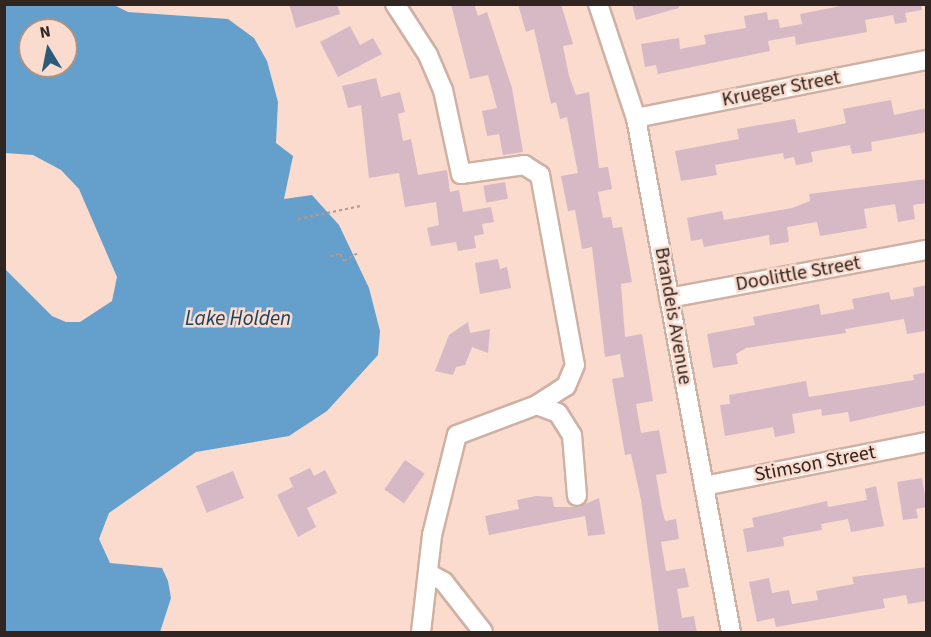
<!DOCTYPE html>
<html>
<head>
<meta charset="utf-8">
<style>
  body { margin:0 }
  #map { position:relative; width:931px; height:637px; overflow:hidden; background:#fadbcd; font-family:"Source Sans 3",sans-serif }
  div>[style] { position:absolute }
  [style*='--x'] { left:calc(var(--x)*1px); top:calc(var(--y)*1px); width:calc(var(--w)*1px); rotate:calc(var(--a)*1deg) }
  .water>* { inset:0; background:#659fcc }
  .building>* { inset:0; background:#d7b9c6; transform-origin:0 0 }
  .path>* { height:2px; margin-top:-1px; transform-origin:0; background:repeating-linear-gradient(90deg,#b1998f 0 3px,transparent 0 6px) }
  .roads { filter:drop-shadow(2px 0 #cfb1a4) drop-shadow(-2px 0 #cfb1a4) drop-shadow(0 2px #cfb1a4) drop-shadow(0 -2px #cfb1a4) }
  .minor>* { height:18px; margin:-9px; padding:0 9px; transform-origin:9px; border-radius:9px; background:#fff }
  span { translate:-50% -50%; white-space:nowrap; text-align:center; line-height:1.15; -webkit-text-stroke:5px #fadbcd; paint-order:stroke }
  .street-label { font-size:20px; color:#302520 }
  .water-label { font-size:21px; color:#154262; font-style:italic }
  .frame { position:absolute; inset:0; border:6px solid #302520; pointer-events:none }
  .north { position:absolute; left:18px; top:18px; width:60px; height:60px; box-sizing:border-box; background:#fadbcd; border:2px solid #a99288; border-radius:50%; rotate:350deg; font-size:16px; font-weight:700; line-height:24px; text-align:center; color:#302520 }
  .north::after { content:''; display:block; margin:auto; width:21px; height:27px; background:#2a5b79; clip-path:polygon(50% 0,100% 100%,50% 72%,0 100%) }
</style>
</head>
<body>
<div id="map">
  <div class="water">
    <i style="clip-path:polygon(evenodd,114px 5px,128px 12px,228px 19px,254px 38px,267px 61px,278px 102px,276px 143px,293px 156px,284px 199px,312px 195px,339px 225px,369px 288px,380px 331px,378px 355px,327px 411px,289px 436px,196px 452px,109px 513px,99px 539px,110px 563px,162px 568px,168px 581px,171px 598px,160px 632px,5px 632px,5px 269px,52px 316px,66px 322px,80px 322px,112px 301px,117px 277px,79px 189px,61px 170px,33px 155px,5px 153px,5px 5px,114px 5px,30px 30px,66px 30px,66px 66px,30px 66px,30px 30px)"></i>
  </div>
  <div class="building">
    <i style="clip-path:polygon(289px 4px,337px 4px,340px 14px,296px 28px)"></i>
    <i style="clip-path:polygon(451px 4px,474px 4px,478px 16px,487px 12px,512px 88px,523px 152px,503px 155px,499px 134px,487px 136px,482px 111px,497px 108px,488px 75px,470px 79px)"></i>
    <i style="clip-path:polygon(518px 4px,561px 4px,573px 44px,563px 46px,569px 76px,576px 95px,589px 92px,599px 168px,608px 167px,612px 189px,598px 192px,603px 218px,611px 217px,613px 228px,622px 227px,632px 282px,621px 284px,625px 337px,642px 334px,653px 401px,636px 404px,641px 433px,659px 430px,667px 473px,656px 475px,661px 505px,665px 521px,676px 519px,679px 539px,661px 542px,666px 571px,685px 568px,689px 587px,677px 589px,682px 618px,694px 616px,697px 633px,659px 633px,641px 500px,631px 454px,625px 455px,612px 379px,624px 377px,620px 354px,605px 357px,592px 247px,582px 249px,575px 210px,568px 211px,561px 176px,578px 173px,567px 117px,560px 119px,556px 102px,551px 104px,534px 29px,526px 32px)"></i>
    <i style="clip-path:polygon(632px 4px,679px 4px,679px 8px,636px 20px)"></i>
    <i style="clip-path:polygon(851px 4px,921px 4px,922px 10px,905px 13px,907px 22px,895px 24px,893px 15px,865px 20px,867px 32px,796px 45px,795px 36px,768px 41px,770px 51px,658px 74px,656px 65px,645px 67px,641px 44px,679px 38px,680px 49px,706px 44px,704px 35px,746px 28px,744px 16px,767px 12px,768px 20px,778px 19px,780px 28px,802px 24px,800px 14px)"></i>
    <i style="clip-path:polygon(350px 26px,360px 45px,373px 38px,382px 54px,338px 77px,320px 42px)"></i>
    <i style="clip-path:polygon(376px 78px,381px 97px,400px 92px,405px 112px,398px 114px,403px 141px,411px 139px,418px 175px,447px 170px,450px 192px,459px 190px,463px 212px,491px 207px,494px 222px,482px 224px,484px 234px,474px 236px,476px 248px,458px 251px,456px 242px,431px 246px,427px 228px,439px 225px,436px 202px,405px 207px,399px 173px,369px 178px,361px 105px,348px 108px,342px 86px)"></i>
    <i style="clip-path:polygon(891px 100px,894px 115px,927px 108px,927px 132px,871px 142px,872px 151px,852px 154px,850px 145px,811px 152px,813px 162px,796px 165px,794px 157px,784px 159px,783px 153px,715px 165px,717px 175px,681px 181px,675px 151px,739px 139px,737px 129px,795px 119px,798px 133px,833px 126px,846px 123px,843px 109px)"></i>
    <i style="clip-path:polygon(927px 179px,927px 203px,913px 205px,915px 219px,898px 222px,895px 204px,864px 209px,867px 228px,820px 236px,817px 222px,787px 227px,789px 242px,770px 245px,769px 235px,704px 247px,702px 239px,691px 241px,687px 218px,722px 211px,724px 220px,792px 208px,810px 201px,809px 194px)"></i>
    <i style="left:505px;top:182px;width:17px;height:22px;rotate:80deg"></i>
    <i style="clip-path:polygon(498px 259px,500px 269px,507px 267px,511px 288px,480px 294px,475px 263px)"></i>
    <i style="clip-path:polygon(927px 285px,925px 331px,907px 334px,904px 319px,845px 329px,846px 333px,746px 348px,736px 354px,738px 364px,713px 368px,707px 334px,755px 325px,753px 317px,800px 308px,819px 304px,821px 315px,854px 309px,852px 299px,889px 292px,891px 300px,914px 296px,913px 288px)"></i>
    <i style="clip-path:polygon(468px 322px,470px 333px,490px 329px,488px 353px,472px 347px,465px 365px,456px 367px,453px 375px,435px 371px,449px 335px)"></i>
    <i style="clip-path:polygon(927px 372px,927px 405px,850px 422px,848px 412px,822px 416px,821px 409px,792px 414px,795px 433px,775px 437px,773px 427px,725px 436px,720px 405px,730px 404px,729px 395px,806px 381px,809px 397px,914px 380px,913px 375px)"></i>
    <i style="left:405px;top:460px;width:24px;height:36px;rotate:35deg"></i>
    <i style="clip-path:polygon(310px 468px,314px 476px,325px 470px,337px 493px,307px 508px,316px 527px,298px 537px,277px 495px,293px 487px,289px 478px)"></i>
    <i style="left:233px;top:471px;width:29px;height:40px;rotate:68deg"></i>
    <i style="clip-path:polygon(922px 478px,927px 507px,916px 509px,918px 518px,903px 520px,897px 482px)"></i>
    <i style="clip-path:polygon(876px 486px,884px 526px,851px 532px,848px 519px,821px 524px,822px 530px,783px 537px,784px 546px,747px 552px,743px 529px,754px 527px,752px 518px,827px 501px,828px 507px,867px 500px,865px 489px)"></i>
    <i style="clip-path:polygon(536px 496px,552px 497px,554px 507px,578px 507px,599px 498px,605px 534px,588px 536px,585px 516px,489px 535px,485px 516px,519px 509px,517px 500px)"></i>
    <i style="clip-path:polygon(927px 567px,927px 601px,908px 604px,906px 595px,883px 599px,885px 608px,776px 627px,774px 618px,757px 622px,749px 582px,769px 578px,772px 593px,789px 590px,792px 604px,818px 600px,816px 591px,854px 584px,852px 577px)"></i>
  </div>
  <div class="path">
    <i style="--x:298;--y:219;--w:64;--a:-11.7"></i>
    <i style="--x:330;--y:256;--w:10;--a:-11"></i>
    <i style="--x:340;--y:254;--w:8;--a:60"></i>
    <i style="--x:344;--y:261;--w:16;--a:-30"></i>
  </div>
  <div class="roads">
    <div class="minor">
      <i style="--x:395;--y:4;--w:61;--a:57.1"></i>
      <i style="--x:428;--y:55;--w:38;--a:67"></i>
      <i style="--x:443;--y:90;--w:86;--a:77.9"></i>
      <i style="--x:461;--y:174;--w:64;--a:-8.1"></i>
      <i style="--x:524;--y:165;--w:19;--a:32"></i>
      <i style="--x:540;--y:175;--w:193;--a:79.6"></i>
      <i style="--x:575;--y:365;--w:23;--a:113"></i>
      <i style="--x:566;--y:386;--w:35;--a:147"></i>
      <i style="--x:598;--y:4;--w:120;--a:71.6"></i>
      <i style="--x:636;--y:118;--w:523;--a:79.53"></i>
      <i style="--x:636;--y:118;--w:296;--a:-11.3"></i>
      <i style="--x:669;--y:298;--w:261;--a:-10.6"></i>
      <i style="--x:704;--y:486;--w:226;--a:-11.2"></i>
      <i style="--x:428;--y:573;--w:18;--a:29"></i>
      <i style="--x:444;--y:582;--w:63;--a:52"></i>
      <i style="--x:421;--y:632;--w:98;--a:-83.5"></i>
      <i style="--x:432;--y:535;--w:103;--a:-76"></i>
      <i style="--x:457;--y:435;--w:85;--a:-20.6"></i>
      <i style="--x:537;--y:405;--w:22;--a:21"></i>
      <i style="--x:558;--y:413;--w:26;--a:58"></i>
      <i style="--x:572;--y:435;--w:61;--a:85.3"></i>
    </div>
  </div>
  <div class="street-label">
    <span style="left:781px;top:89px;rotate:-11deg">Krueger Street</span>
    <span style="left:798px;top:274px;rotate:-10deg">Doolittle Street</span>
    <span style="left:673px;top:316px;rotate:80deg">Brandeis Avenue</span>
    <span style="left:815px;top:464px;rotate:-11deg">Stimson Street</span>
  </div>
  <div class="water-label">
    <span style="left:238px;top:318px">Lake Holden</span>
  </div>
  <div class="frame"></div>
  <div class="north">N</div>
</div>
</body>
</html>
